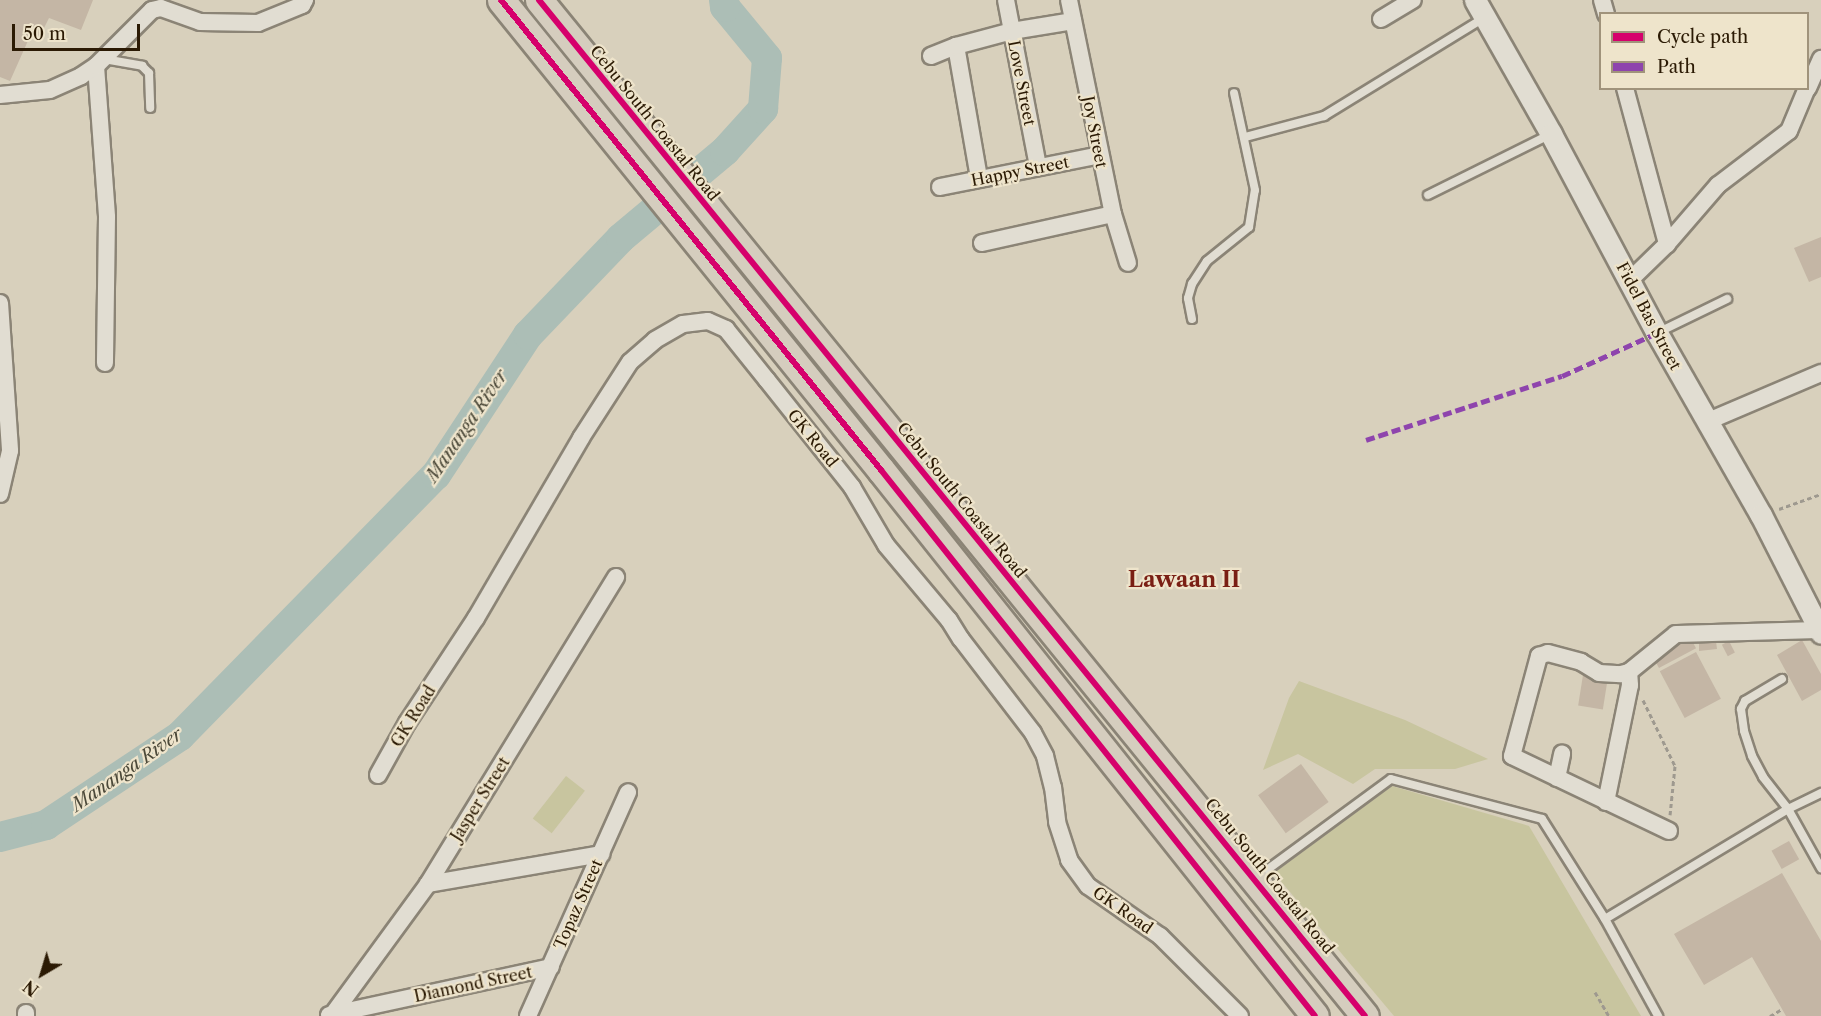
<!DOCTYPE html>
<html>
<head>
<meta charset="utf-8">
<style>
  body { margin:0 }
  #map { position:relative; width:1821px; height:1016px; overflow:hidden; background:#d8d0bc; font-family:"Libre Caslon Text",serif }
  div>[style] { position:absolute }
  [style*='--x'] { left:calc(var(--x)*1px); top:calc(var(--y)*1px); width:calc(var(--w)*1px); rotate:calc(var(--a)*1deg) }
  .green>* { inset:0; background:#c8c59f; transform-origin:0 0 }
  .river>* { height:30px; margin:-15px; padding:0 15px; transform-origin:15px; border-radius:15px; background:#acbeb6 }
  .building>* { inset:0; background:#c4b6a5; transform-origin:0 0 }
  .path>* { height:3px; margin-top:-1.5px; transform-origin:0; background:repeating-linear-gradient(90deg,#9e998f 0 4.5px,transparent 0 7.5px) }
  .roads { filter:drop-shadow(2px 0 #8b8476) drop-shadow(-2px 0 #8b8476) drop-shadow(0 2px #8b8476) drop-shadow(0 -2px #8b8476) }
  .service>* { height:8px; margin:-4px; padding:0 4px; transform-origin:4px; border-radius:4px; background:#e1ddd2 }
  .minor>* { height:16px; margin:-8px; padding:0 8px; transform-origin:8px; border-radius:8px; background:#e1ddd2 }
  .tertiary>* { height:21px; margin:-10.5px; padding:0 10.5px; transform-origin:10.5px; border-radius:10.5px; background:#e1ddd2 }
  .trunk>* { height:27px; margin:-13.5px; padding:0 13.5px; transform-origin:13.5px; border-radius:13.5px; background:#d5cdbe }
  .quiet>* { height:4.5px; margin-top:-2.25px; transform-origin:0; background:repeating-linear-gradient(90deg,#8e44ad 0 9px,transparent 0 13.5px) }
  .cycleway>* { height:6px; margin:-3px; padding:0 3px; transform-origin:3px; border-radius:3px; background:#d6006c }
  span { translate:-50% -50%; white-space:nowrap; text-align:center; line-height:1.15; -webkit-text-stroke:4.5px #eee4cb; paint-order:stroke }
  .street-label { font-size:16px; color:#2b1a04 }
  .water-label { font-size:18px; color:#4c4939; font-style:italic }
  .district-label { font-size:22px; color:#7a1f14; font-weight:700 }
  .legend { position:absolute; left:1599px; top:12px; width:210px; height:78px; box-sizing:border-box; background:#eee4cb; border:2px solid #a0937b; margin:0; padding:8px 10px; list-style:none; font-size:18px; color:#2b1a04 }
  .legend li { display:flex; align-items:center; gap:12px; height:30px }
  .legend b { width:30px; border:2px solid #a0937b }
  .north { position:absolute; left:12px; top:944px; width:60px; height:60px; -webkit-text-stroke:4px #eee4cb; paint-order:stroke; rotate:218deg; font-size:16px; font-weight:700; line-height:24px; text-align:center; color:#2b1a04 }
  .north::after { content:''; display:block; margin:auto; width:21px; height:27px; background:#2b1a04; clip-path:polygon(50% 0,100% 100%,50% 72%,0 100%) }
  .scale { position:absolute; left:12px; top:24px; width:128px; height:27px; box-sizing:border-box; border:3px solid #2b1a04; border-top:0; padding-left:8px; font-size:18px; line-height:21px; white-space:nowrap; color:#2b1a04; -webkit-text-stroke:4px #eee4cb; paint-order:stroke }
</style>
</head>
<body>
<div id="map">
  <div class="green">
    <i style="clip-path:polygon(1299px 681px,1405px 720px,1488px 759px,1455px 769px,1375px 769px,1353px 784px,1298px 754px,1263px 770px,1289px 698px)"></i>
    <i style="left:566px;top:776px;width:24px;height:54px;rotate:38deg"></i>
    <i style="clip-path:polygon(1392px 786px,1529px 826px,1641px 1016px,1394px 1016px,1274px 873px)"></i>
  </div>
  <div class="river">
    <i style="--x:0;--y:837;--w:48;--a:-14.6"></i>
    <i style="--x:46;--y:825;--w:161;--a:-33.6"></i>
    <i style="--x:180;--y:736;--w:366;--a:-45.6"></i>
    <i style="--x:436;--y:475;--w:168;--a:-56.7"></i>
    <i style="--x:528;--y:335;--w:134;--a:-46.2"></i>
    <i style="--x:621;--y:238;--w:136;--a:-39.9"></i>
    <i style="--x:725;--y:151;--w:57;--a:-47.9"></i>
    <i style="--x:763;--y:109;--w:51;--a:-85.5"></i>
    <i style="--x:767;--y:58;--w:66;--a:-129.5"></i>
    <i style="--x:725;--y:7;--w:7;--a:-98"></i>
  </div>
  <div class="building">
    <i style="clip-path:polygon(0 0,93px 0,81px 30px,49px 18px,39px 38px,31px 34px,10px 81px,0 77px)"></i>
    <i style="clip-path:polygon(1821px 237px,1821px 277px,1809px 282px,1794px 248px)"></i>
    <i style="left:1689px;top:635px;width:15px;height:42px;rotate:62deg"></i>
    <i style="clip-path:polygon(1802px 640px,1821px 674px,1821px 690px,1802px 701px,1777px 655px)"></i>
    <i style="clip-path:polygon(1716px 641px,1717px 649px,1699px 651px,1699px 642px)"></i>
    <i style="left:1729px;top:641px;width:13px;height:8px;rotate:63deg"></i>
    <i style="left:1696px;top:652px;width:53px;height:41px;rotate:62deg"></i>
    <i style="left:1583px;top:675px;width:25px;height:31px;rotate:9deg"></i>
    <i style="left:1301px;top:764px;width:47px;height:53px;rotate:54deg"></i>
    <i style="left:1789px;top:841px;width:21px;height:20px;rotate:61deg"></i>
    <i style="clip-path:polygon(1782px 873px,1821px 941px,1821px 1016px,1786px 1016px,1752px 957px,1704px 985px,1674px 934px)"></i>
  </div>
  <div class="path">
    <i style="--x:1779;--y:509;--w:45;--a:-19.7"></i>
    <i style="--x:1643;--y:700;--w:73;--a:64.1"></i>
    <i style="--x:1675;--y:766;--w:49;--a:95.8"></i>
    <i style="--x:1595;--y:992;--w:28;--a:60"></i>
    <i style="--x:1770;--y:1016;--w:14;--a:-30"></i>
  </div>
  <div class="roads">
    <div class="service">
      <i style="--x:104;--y:59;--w:39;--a:10"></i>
      <i style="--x:142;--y:66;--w:10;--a:45"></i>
      <i style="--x:149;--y:73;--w:35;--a:88"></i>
      <i style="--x:1245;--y:137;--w:82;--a:-14.9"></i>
      <i style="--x:1324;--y:116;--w:188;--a:-31.5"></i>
      <i style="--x:1428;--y:195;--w:137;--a:-26.4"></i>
      <i style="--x:1192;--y:319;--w:21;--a:-101"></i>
      <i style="--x:1188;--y:298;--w:15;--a:-74"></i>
      <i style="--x:1192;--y:284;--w:27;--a:-57"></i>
      <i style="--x:1207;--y:261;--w:54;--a:-39"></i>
      <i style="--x:1249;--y:227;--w:37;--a:-81"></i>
      <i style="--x:1255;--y:190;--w:99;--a:-102.2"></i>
      <i style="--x:1657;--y:333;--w:78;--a:-25.9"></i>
      <i style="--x:1782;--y:679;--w:43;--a:149.3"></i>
      <i style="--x:1745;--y:701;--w:9;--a:117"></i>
      <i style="--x:1741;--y:709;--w:22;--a:82"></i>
      <i style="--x:1744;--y:731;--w:26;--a:72"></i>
      <i style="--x:1752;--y:756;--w:24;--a:62"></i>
      <i style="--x:1763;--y:777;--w:41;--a:52"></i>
      <i style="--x:1788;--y:809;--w:68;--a:60.8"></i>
      <i style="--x:1256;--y:878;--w:167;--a:-36.3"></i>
      <i style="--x:1391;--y:779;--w:156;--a:14.8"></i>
      <i style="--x:1542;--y:819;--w:118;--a:57.8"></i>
      <i style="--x:1605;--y:919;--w:111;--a:61.3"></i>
      <i style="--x:1605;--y:919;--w:214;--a:-31"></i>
      <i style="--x:1788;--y:809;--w:37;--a:-26"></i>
    </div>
    <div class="minor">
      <i style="--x:1006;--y:0;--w:169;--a:79.1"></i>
      <i style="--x:1069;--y:0;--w:218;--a:78.4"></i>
      <i style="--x:1113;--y:214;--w:51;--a:73"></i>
      <i style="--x:1602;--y:0;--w:15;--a:74"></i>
      <i style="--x:1381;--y:19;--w:37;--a:-31"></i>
      <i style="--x:956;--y:46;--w:134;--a:80.1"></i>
      <i style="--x:931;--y:56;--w:27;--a:-22"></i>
      <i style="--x:956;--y:46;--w:58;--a:-15"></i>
      <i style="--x:1012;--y:31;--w:62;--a:-9.3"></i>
      <i style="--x:96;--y:66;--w:151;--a:85.8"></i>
      <i style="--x:107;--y:217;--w:146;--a:90.8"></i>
      <i style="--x:1625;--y:88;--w:162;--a:74.9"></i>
      <i style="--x:1808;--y:88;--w:32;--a:-66"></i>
      <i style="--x:0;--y:95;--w:50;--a:-5.7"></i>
      <i style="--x:50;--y:90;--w:34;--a:-24"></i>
      <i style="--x:81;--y:76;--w:18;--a:-34"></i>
      <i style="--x:96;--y:66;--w:79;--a:-45"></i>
      <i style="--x:152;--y:10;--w:9;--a:-13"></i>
      <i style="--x:161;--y:8;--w:41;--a:19.7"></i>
      <i style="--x:200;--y:22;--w:58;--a:1"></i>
      <i style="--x:258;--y:23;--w:48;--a:-22.2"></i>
      <i style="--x:302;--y:5;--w:6;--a:-59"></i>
      <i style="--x:940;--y:187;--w:163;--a:-11.3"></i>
      <i style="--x:982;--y:243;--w:134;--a:-12.5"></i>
      <i style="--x:1630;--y:280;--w:52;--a:-44.2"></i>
      <i style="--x:1667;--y:244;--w:78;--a:-49.2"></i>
      <i style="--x:1718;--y:185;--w:89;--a:-37.3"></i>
      <i style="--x:1789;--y:131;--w:47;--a:-67.3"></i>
      <i style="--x:0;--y:303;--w:148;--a:86.1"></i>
      <i style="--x:10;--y:451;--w:44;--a:103.1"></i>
      <i style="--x:1706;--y:422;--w:125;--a:-23.1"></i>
      <i style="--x:378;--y:775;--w:60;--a:-60.9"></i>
      <i style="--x:407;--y:723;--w:126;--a:-56.7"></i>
      <i style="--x:476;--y:618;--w:208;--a:-59.7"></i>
      <i style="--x:581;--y:438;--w:90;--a:-57.2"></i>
      <i style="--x:630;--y:362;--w:33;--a:-41"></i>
      <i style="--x:655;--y:340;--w:32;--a:-30"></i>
      <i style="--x:683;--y:324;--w:25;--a:-7"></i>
      <i style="--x:708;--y:321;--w:20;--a:24"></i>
      <i style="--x:726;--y:329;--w:65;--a:51.2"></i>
      <i style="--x:767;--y:380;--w:137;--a:51.5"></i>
      <i style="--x:852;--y:487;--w:67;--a:59.6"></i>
      <i style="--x:886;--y:545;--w:98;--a:50"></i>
      <i style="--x:949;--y:620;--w:22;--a:58"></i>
      <i style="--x:961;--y:639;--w:118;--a:52.5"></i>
      <i style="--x:1033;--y:733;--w:26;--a:62"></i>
      <i style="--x:1045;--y:756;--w:32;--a:76"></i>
      <i style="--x:1053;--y:787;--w:35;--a:83"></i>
      <i style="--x:1057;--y:822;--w:40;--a:72"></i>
      <i style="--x:1069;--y:860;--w:32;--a:54"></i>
      <i style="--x:1088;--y:886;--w:88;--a:34.8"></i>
      <i style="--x:1160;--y:936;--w:113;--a:45"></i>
      <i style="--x:1557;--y:778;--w:25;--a:-78"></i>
      <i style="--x:1606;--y:802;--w:119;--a:-78.4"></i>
      <i style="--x:1630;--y:685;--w:13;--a:-94"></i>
      <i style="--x:1669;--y:831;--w:174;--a:-154.5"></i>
      <i style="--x:1512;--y:756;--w:104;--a:-74.9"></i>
      <i style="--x:1539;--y:656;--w:9;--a:-18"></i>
      <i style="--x:1548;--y:653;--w:34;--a:15"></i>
      <i style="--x:1581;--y:662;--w:21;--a:31"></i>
      <i style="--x:1599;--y:673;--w:22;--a:3"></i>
      <i style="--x:1621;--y:674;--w:8;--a:-14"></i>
      <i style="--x:1629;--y:672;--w:60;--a:-39"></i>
      <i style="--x:1676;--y:634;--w:143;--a:-1.6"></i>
      <i style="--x:428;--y:884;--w:176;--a:-9.8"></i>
      <i style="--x:26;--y:1013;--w:3;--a:90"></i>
      <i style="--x:333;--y:1014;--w:161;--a:-53.8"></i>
      <i style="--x:428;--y:884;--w:360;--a:-58.5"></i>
      <i style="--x:329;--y:1015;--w:227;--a:-12.2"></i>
      <i style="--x:528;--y:1016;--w:245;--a:-65.9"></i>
    </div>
    <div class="tertiary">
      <i style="--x:1475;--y:0;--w:154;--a:60.4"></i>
      <i style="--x:1551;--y:134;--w:225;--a:62"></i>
      <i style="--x:1657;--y:333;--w:210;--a:60.3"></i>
      <i style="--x:1761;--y:515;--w:132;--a:63"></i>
    </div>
    <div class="trunk">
      <i style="--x:501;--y:0;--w:604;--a:51.04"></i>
      <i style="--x:881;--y:470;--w:697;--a:51.52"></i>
      <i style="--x:539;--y:0;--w:1309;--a:50.89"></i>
    </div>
  </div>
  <div class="quiet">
    <i style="--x:1366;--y:440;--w:206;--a:-18.1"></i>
    <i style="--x:1562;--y:376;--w:104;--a:-24.4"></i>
  </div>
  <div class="cycleway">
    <i style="--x:501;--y:0;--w:604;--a:51.04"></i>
    <i style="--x:881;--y:470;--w:697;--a:51.52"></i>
    <i style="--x:539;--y:0;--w:1309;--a:50.89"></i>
  </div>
  <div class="street-label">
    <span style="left:1022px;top:83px;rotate:79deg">Love Street</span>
    <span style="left:655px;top:123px;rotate:51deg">Cebu South Coastal Road</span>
    <span style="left:1095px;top:132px;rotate:79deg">Joy Street</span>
    <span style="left:1020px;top:171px;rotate:-11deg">Happy Street</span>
    <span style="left:1649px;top:316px;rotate:62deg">Fidel Bas Street</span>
    <span style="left:813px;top:438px;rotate:51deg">GK Road</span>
    <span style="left:962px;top:500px;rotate:51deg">Cebu South Coastal Road</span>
    <span style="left:413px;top:716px;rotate:-58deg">GK Road</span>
    <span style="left:480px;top:799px;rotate:-58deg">Jasper Street</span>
    <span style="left:1270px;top:876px;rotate:51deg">Cebu South Coastal Road</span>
    <span style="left:578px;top:904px;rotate:-66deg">Topaz Street</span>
    <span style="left:1123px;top:910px;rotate:35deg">GK Road</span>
    <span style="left:473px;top:984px;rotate:-12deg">Diamond Street</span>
  </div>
  <div class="water-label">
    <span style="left:467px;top:426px;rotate:-56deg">Mananga River</span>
    <span style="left:127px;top:770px;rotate:-35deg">Mananga River</span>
  </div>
  <div class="district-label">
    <span style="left:1184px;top:580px">Lawaan II</span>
  </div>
  <ul class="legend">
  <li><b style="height:8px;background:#d6006c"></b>Cycle path</li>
  <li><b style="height:8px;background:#8e44ad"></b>Path</li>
  </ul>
  <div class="north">N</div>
  <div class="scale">50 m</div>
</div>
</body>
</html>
